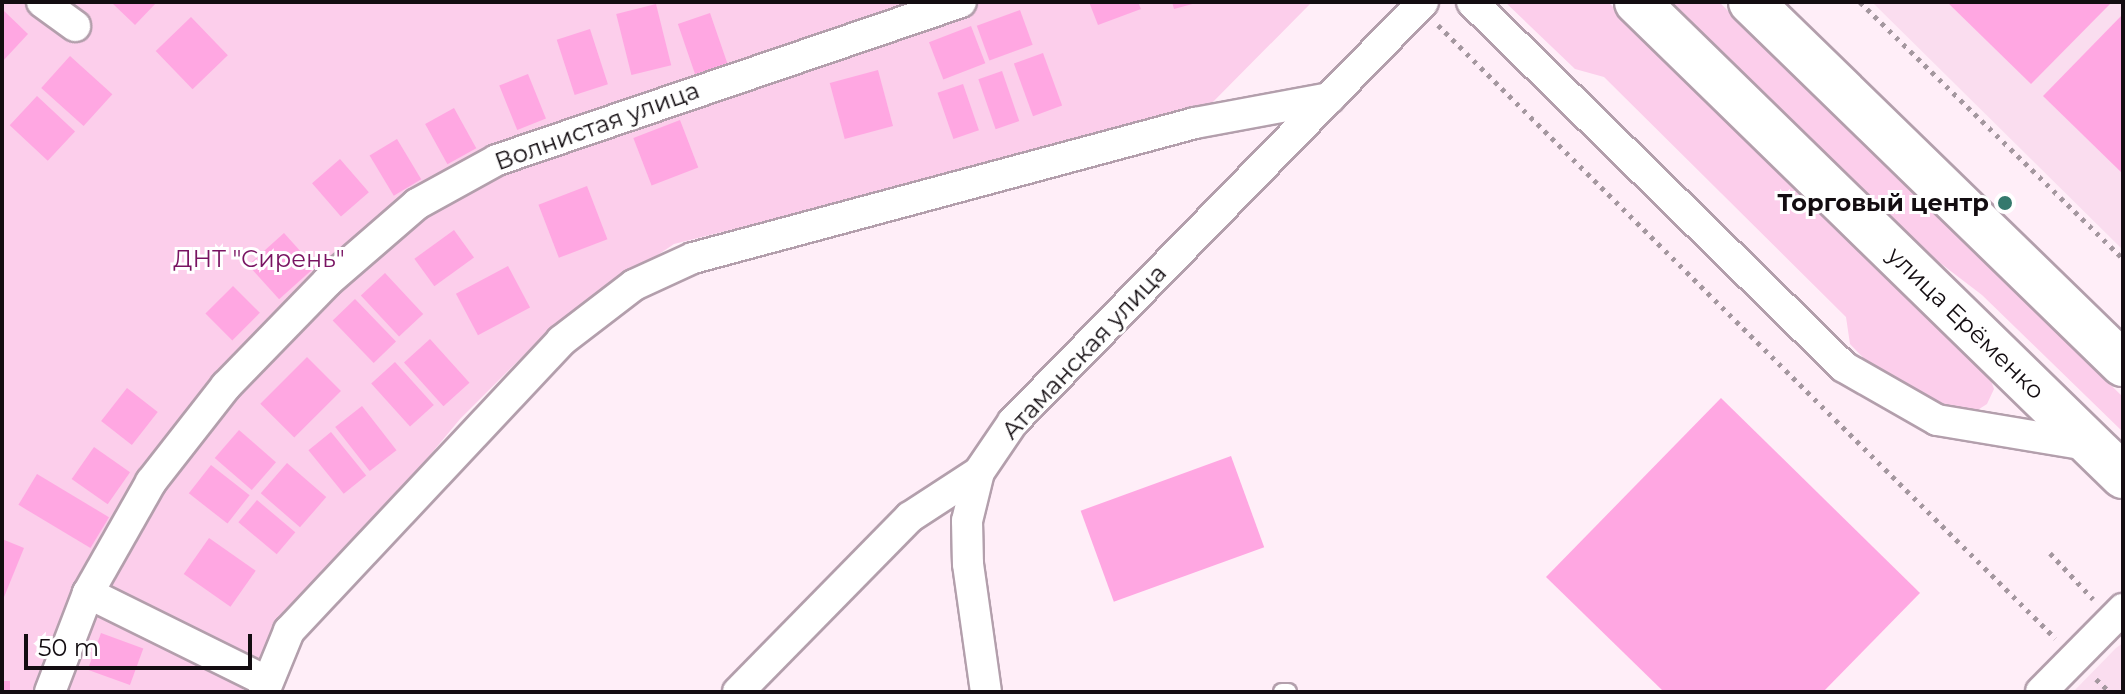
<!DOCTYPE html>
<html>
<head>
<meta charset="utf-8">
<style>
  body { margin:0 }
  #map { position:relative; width:2125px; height:694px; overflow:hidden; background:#ffeef8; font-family:Montserrat,sans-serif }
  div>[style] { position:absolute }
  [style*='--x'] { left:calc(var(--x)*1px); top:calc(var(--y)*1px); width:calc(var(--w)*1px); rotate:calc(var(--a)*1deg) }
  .built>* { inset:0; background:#faddef }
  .green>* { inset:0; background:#fcceeb }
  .building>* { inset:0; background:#ffa7e2; transform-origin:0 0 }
  .path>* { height:5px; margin-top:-2.5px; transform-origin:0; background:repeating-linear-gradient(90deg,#a4979f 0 4px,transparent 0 10px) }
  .roads { filter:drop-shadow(2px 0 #b39fac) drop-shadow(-2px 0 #b39fac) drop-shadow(0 2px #b39fac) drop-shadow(0 -2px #b39fac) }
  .lane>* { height:16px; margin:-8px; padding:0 8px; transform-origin:8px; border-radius:8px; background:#fff }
  .street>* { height:30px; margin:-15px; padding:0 15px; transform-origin:15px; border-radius:15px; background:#fff }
  .secondary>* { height:44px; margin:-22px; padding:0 22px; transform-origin:22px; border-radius:22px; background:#fff }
  .dots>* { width:22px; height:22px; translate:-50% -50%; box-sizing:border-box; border:4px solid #fff; border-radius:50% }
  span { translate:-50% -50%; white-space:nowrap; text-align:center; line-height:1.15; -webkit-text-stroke:6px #fff; paint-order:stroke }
  .street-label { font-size:24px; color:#130d11 }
  .poi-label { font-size:24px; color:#130d11; font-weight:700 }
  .right { translate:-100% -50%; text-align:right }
  .park-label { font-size:24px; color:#791462 }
  .frame { position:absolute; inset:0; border:4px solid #130d11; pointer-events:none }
  .scale { position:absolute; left:24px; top:634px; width:228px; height:36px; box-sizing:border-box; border:4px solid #130d11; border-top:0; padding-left:10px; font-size:24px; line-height:28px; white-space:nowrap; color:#130d11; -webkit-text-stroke:6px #fff; paint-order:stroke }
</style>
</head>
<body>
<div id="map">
  <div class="built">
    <i style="clip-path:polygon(1872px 2px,2123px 2px,2123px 250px)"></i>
    <i style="clip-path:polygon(2123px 643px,2123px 692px,2073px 692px,2116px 648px)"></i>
  </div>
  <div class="green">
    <i style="clip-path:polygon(2px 2px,1312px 2px,1204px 111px,674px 244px,554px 325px,460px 419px,243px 680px,243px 692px,2px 692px)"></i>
    <i style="clip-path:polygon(1505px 2px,1608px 2px,1989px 375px,1994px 389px,1987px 404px,1976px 411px,1946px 405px,1877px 372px,1850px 344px,1846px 317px,1604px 77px,1575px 69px)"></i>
    <i style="clip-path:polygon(1663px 2px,1719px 2px,2123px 397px,2123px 432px,1982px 295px,1893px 227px)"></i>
  </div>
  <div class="building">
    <i style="clip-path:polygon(111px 2px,157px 2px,135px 25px)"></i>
    <i style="clip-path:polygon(1089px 2px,1138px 2px,1141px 9px,1098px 25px)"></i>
    <i style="clip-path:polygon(1172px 2px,1196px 2px,1196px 3px,1174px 9px)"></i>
    <i style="clip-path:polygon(1947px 2px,2112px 2px,2031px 84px)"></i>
    <i style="left:656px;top:4px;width:63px;height:41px;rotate:76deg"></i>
    <i style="clip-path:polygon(2px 9px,28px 34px,2px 62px)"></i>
    <i style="left:1020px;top:10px;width:37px;height:46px;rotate:70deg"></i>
    <i style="left:710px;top:13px;width:53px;height:34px;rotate:71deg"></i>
    <i style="clip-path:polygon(2123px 14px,2123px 174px,2043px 96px)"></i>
    <i style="left:191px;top:17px;width:53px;height:49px;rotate:46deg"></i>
    <i style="left:971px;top:26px;width:40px;height:45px;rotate:69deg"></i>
    <i style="left:590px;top:29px;width:58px;height:35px;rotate:72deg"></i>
    <i style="left:1043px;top:53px;width:56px;height:31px;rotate:70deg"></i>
    <i style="left:70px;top:56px;width:57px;height:43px;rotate:42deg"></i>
    <i style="left:878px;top:70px;width:58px;height:50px;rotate:75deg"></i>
    <i style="left:1002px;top:71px;width:53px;height:25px;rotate:71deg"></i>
    <i style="left:528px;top:74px;width:48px;height:31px;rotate:68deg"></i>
    <i style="left:963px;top:84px;width:49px;height:27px;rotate:71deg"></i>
    <i style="left:37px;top:96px;width:52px;height:40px;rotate:43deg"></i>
    <i style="left:454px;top:108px;width:46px;height:33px;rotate:61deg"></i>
    <i style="left:680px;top:120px;width:51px;height:50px;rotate:69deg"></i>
    <i style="left:397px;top:139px;width:47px;height:32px;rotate:59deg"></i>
    <i style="left:340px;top:159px;width:44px;height:37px;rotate:49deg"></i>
    <i style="left:587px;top:186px;width:57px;height:52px;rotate:69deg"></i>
    <i style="left:454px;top:230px;width:34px;height:49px;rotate:54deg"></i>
    <i style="left:284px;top:233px;width:46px;height:48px;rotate:48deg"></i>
    <i style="left:508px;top:266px;width:47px;height:59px;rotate:62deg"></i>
    <i style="left:385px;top:273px;width:56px;height:33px;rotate:47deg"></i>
    <i style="left:233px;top:286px;width:38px;height:39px;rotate:45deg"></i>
    <i style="left:355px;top:299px;width:59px;height:31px;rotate:46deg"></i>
    <i style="left:430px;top:339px;width:59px;height:35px;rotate:48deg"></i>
    <i style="left:307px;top:357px;width:48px;height:66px;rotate:45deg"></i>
    <i style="left:395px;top:362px;width:58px;height:32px;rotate:48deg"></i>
    <i style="left:127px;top:388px;width:39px;height:42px;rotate:38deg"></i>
    <i style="clip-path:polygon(1721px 398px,1920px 593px,1823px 692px,1664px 692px,1546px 577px)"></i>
    <i style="left:362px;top:406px;width:56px;height:34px;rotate:52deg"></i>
    <i style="left:239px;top:430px;width:49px;height:37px;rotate:41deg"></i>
    <i style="left:331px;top:432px;width:56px;height:29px;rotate:51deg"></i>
    <i style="left:94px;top:447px;width:44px;height:39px;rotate:35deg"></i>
    <i style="left:1231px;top:456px;width:97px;height:160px;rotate:70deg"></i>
    <i style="left:287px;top:463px;width:52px;height:40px;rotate:41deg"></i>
    <i style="left:211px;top:465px;width:49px;height:36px;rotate:38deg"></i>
    <i style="left:37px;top:474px;width:84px;height:36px;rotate:31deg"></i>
    <i style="left:257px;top:500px;width:50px;height:29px;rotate:40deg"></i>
    <i style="left:209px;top:538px;width:57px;height:44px;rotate:35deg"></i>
    <i style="clip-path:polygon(2px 539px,24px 548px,2px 602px)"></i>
    <i style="left:101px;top:633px;width:45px;height:39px;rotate:20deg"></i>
    <i style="left:2px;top:681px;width:8px;height:11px"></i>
  </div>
  <div class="path">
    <i style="--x:1860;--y:2;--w:368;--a:44.3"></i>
    <i style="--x:1438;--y:25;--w:870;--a:44.81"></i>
    <i style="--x:2050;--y:553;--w:63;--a:46.9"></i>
    <i style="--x:2096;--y:679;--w:19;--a:43"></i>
  </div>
  <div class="roads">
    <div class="lane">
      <i style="--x:1282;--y:692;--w:6;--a:0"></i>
    </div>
    <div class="street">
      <i style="--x:42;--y:2;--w:41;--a:36"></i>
      <i style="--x:1472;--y:2;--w:521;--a:44.46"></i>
      <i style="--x:1844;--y:367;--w:107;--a:29.7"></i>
      <i style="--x:1937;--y:420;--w:158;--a:9.5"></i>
      <i style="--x:979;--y:472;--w:50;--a:103.8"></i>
      <i style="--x:967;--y:521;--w:43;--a:88.7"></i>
      <i style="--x:968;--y:564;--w:129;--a:82"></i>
      <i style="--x:88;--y:593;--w:196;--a:26.3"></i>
      <i style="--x:50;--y:692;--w:106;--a:-69"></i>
      <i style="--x:88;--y:593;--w:128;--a:-60.4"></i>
      <i style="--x:151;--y:482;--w:122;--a:-52"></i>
      <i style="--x:226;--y:386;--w:145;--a:-45.8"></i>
      <i style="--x:327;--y:282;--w:119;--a:-40.9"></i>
      <i style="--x:417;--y:204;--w:91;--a:-28.8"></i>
      <i style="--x:497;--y:160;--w:490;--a:-18.8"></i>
      <i style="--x:264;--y:692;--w:66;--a:-67.7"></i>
      <i style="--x:289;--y:631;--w:398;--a:-46.8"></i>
      <i style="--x:561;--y:341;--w:92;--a:-37.5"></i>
      <i style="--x:634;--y:285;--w:65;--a:-24.6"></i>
      <i style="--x:693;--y:258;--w:520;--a:-15.05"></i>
      <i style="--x:1195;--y:123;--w:137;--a:-10.5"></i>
      <i style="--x:738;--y:692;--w:245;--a:-45.5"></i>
      <i style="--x:910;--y:517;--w:82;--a:-33.1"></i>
      <i style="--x:979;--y:472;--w:60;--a:-55.8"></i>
      <i style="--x:1013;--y:422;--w:587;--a:-45.69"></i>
      <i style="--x:2041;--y:692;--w:117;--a:-45.3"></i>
    </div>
    <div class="secondary">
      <i style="--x:1637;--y:2;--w:679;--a:44.28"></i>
      <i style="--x:1751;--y:2;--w:519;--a:44.22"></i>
    </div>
  </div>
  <div class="dots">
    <i style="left:2005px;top:203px;background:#35796d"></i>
  </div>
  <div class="street-label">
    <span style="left:597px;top:126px;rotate:-20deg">Волнистая улица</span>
    <span style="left:1966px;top:323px;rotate:44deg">улица Ерёменко</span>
    <span style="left:1084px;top:352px;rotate:-47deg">Атаманская улица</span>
  </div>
  <div class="poi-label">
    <span class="right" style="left:1989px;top:203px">Торговый центр</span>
  </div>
  <div class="park-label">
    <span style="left:259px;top:259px">ДНТ "Сирень"</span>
  </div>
  <div class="frame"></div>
  <div class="scale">50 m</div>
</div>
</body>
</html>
